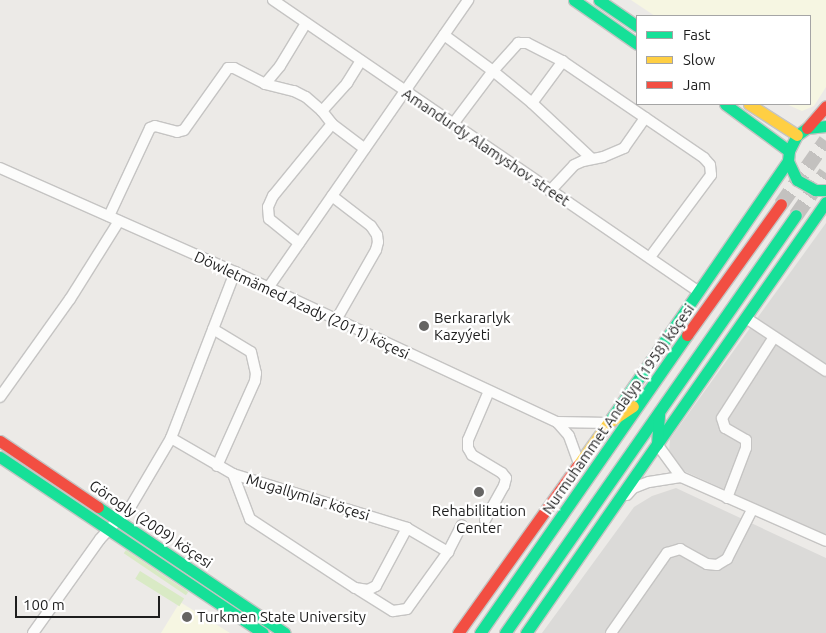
<!DOCTYPE html>
<html>
<head>
<meta charset="utf-8">
<style>
  body { margin:0 }
  #map { position:relative; width:826px; height:633px; overflow:hidden; background:#eceae7; font-family:Ubuntu,sans-serif }
  div>[style] { position:absolute }
  [style*='--x'] { left:calc(var(--x)*1px); top:calc(var(--y)*1px); width:calc(var(--w)*1px); rotate:calc(var(--a)*1deg) }
  .residential>* { inset:0; background:#dbdad8 }
  .education>* { inset:0; background:#f6f6e2 }
  .grass>* { inset:0; background:#d9eac5; transform-origin:0 0 }
  .primary-tunnel>* { height:15px; margin-top:-7.5px; transform-origin:0; background:repeating-linear-gradient(90deg,#c3c1bf 0 15px,transparent 0 23px) }
  .roads { filter:drop-shadow(1px 0 #c5c4c3) drop-shadow(-1px 0 #c5c4c3) drop-shadow(0 1px #c5c4c3) drop-shadow(0 -1px #c5c4c3) }
  .street>* { height:10px; margin:-5px; padding:0 5px; transform-origin:5px; border-radius:5px; background:#fcfcfb }
  .fast>* { height:11px; margin:-5.5px; padding:0 5.5px; transform-origin:5.5px; border-radius:5.5px; background:#16e098 }
  .slow>* { height:11px; margin:-5.5px; padding:0 5.5px; transform-origin:5.5px; border-radius:5.5px; background:#ffcf43 }
  .jam>* { height:11px; margin:-5.5px; padding:0 5.5px; transform-origin:5.5px; border-radius:5.5px; background:#f24e42 }
  .dots>* { width:14px; height:14px; translate:-50% -50%; box-sizing:border-box; border:2px solid #fff; border-radius:50% }
  span { translate:-50% -50%; white-space:nowrap; text-align:center; line-height:1.15; -webkit-text-stroke:4.5px #fff; paint-order:stroke }
  .street-label { font-size:15px; color:#1e1e1e }
  .poi-label { font-size:15px; color:#1e1e1e }
  .left { translate:0 -50%; text-align:left }
  .legend { position:absolute; left:636px; top:15px; width:175px; height:90px; box-sizing:border-box; background:#fff; border:1px solid #a5a5a5; margin:0; padding:6px 9px; list-style:none; font-size:15px; color:#1e1e1e }
  .legend li { display:flex; align-items:center; gap:10px; height:25px }
  .legend b { width:25px; border:1px solid #a5a5a5 }
  .scale { position:absolute; left:15px; top:596px; width:145px; height:22px; box-sizing:border-box; border:2px solid #1e1e1e; border-top:0; padding-left:6px; font-size:15px; line-height:18px; white-space:nowrap; color:#1e1e1e; -webkit-text-stroke:4px #fff; paint-order:stroke }
</style>
</head>
<body>
<div id="map">
  <div class="residential">
    <i style="clip-path:polygon(826px 223px,826px 536px,684px 471px,672px 464px,669px 455px,670px 439px)"></i>
    <i style="clip-path:polygon(676px 488px,826px 558px,826px 633px,542px 633px,634px 507px,652px 496px)"></i>
  </div>
  <div class="education">
    <i style="clip-path:polygon(631px 0,826px 0,826px 87px,814px 106px,802px 111px,786px 104px,810px 104px,810px 16px,655px 16px)"></i>
    <i style="clip-path:polygon(180px 602px,230px 633px,161px 633px)"></i>
  </div>
  <div class="grass">
    <i style="left:126px;top:550px;width:75px;height:4px;rotate:34deg"></i>
    <i style="left:140px;top:571px;width:52px;height:9px;rotate:32deg"></i>
  </div>
  <div class="primary-tunnel">
    <i style="--x:781;--y:204;--w:78;--a:-54.9"></i>
    <i style="--x:796;--y:215;--w:52;--a:-55.1"></i>
  </div>
  <div class="roads">
    <div class="street">
      <i style="--x:273;--y:0;--w:516;--a:34.43"></i>
      <i style="--x:444;--y:35;--w:61;--a:36.3"></i>
      <i style="--x:493;--y:71;--w:38;--a:-48"></i>
      <i style="--x:518;--y:43;--w:9;--a:0"></i>
      <i style="--x:527;--y:43;--w:39;--a:27"></i>
      <i style="--x:562;--y:61;--w:172;--a:34.3"></i>
      <i style="--x:704;--y:158;--w:9;--a:49"></i>
      <i style="--x:710;--y:165;--w:10;--a:84"></i>
      <i style="--x:711;--y:175;--w:102;--a:126.6"></i>
      <i style="--x:563;--y:61;--w:52;--a:126.4"></i>
      <i style="--x:532;--y:103;--w:82;--a:43"></i>
      <i style="--x:265;--y:84;--w:30;--a:14"></i>
      <i style="--x:294;--y:91;--w:13;--a:27"></i>
      <i style="--x:306;--y:97;--w:21;--a:41"></i>
      <i style="--x:322;--y:111;--w:16;--a:52"></i>
      <i style="--x:322;--y:111;--w:38;--a:-48"></i>
      <i style="--x:347;--y:83;--w:26;--a:-58"></i>
      <i style="--x:453;--y:124;--w:66;--a:-53"></i>
      <i style="--x:493;--y:71;--w:50;--a:39.4"></i>
      <i style="--x:0;--y:168;--w:257;--a:23.9"></i>
      <i style="--x:235;--y:272;--w:355;--a:25"></i>
      <i style="--x:557;--y:422;--w:51;--a:1.1"></i>
      <i style="--x:550;--y:191;--w:35;--a:-47"></i>
      <i style="--x:574;--y:165;--w:10;--a:-24"></i>
      <i style="--x:583;--y:161;--w:20;--a:-11"></i>
      <i style="--x:603;--y:157;--w:23;--a:-23"></i>
      <i style="--x:624;--y:148;--w:37;--a:-55"></i>
      <i style="--x:332;--y:196;--w:49;--a:37.6"></i>
      <i style="--x:371;--y:226;--w:11;--a:56"></i>
      <i style="--x:377;--y:235;--w:7;--a:82"></i>
      <i style="--x:378;--y:242;--w:8;--a:104"></i>
      <i style="--x:376;--y:250;--w:81;--a:119.7"></i>
      <i style="--x:109;--y:216;--w:97;--a:-65"></i>
      <i style="--x:150;--y:128;--w:5;--a:-22"></i>
      <i style="--x:155;--y:126;--w:23;--a:15"></i>
      <i style="--x:177;--y:132;--w:7;--a:-16"></i>
      <i style="--x:184;--y:130;--w:76;--a:-54.6"></i>
      <i style="--x:228;--y:68;--w:6;--a:0"></i>
      <i style="--x:234;--y:68;--w:35;--a:27"></i>
      <i style="--x:265;--y:84;--w:23;--a:-50"></i>
      <i style="--x:280;--y:66;--w:50;--a:-58.8"></i>
      <i style="--x:299;--y:243;--w:38;--a:-141"></i>
      <i style="--x:269;--y:219;--w:12;--a:-95"></i>
      <i style="--x:268;--y:207;--w:12;--a:-66"></i>
      <i style="--x:273;--y:196;--w:93;--a:-50.7"></i>
      <i style="--x:332;--y:124;--w:41;--a:37.1"></i>
      <i style="--x:268;--y:288;--w:351;--a:-55.2"></i>
      <i style="--x:746;--y:318;--w:96;--a:33.5"></i>
      <i style="--x:213;--y:329;--w:44;--a:31.2"></i>
      <i style="--x:251;--y:352;--w:22;--a:77"></i>
      <i style="--x:256;--y:373;--w:8;--a:97"></i>
      <i style="--x:255;--y:381;--w:93;--a:114.1"></i>
      <i style="--x:0;--y:397;--w:120;--a:-54.5"></i>
      <i style="--x:70;--y:299;--w:92;--a:-57.9"></i>
      <i style="--x:557;--y:422;--w:18;--a:49"></i>
      <i style="--x:569;--y:436;--w:30;--a:70"></i>
      <i style="--x:171;--y:438;--w:72;--a:30.1"></i>
      <i style="--x:233;--y:474;--w:182;--a:17.2"></i>
      <i style="--x:407;--y:528;--w:48;--a:30.3"></i>
      <i style="--x:657;--y:444;--w:41;--a:54"></i>
      <i style="--x:681;--y:477;--w:158;--a:23.8"></i>
      <i style="--x:233;--y:474;--w:48;--a:69.3"></i>
      <i style="--x:250;--y:519;--w:126;--a:33.3"></i>
      <i style="--x:355;--y:588;--w:13;--a:9"></i>
      <i style="--x:368;--y:590;--w:9;--a:-27"></i>
      <i style="--x:376;--y:586;--w:66;--a:-61.9"></i>
      <i style="--x:627;--y:495;--w:9;--a:-49"></i>
      <i style="--x:633;--y:488;--w:17;--a:-21"></i>
      <i style="--x:649;--y:482;--w:32;--a:-9"></i>
      <i style="--x:727;--y:498;--w:53;--a:-69.2"></i>
      <i style="--x:746;--y:448;--w:8;--a:-90"></i>
      <i style="--x:746;--y:440;--w:24;--a:-150"></i>
      <i style="--x:725;--y:428;--w:10;--a:-107"></i>
      <i style="--x:722;--y:418;--w:96;--a:-57.3"></i>
      <i style="--x:485;--y:520;--w:39;--a:-61"></i>
      <i style="--x:504;--y:486;--w:8;--a:-76"></i>
      <i style="--x:506;--y:478;--w:6;--a:-129"></i>
      <i style="--x:502;--y:473;--w:35;--a:-149"></i>
      <i style="--x:472;--y:455;--w:8;--a:-120"></i>
      <i style="--x:468;--y:448;--w:8;--a:-90"></i>
      <i style="--x:468;--y:440;--w:53;--a:-66.8"></i>
      <i style="--x:359;--y:590;--w:40;--a:32"></i>
      <i style="--x:393;--y:611;--w:14;--a:-8"></i>
      <i style="--x:407;--y:609;--w:70;--a:-54.3"></i>
      <i style="--x:448;--y:552;--w:30;--a:-63"></i>
      <i style="--x:33;--y:633;--w:115;--a:-54.5"></i>
      <i style="--x:100;--y:539;--w:45;--a:-46.8"></i>
      <i style="--x:131;--y:506;--w:79;--a:-59.5"></i>
      <i style="--x:171;--y:438;--w:178;--a:-68.9"></i>
      <i style="--x:611;--y:633;--w:98;--a:-55"></i>
      <i style="--x:667;--y:553;--w:14;--a:-17"></i>
      <i style="--x:680;--y:549;--w:31;--a:29"></i>
      <i style="--x:707;--y:564;--w:10;--a:6"></i>
      <i style="--x:717;--y:565;--w:12;--a:-31"></i>
      <i style="--x:727;--y:559;--w:55;--a:-63"></i>
    </div>
    <div class="fast">
      <i style="--x:574;--y:0;--w:77;--a:34.9"></i>
      <i style="--x:599;--y:0;--w:46;--a:34.4"></i>
      <i style="--x:725;--y:104;--w:79;--a:36.3"></i>
      <i style="--x:826;--y:126;--w:19;--a:174"></i>
      <i style="--x:807;--y:128;--w:12;--a:145"></i>
      <i style="--x:797;--y:135;--w:18;--a:117"></i>
      <i style="--x:789;--y:151;--w:10;--a:96"></i>
      <i style="--x:788;--y:161;--w:21;--a:65"></i>
      <i style="--x:797;--y:180;--w:21;--a:29"></i>
      <i style="--x:815;--y:190;--w:11;--a:0"></i>
      <i style="--x:610;--y:420;--w:314;--a:-55.5"></i>
      <i style="--x:657;--y:444;--w:295;--a:-55.1"></i>
      <i style="--x:0;--y:457;--w:316;--a:33.8"></i>
      <i style="--x:98;--y:507;--w:225;--a:34"></i>
      <i style="--x:480;--y:633;--w:363;--a:-55.2"></i>
      <i style="--x:505;--y:633;--w:509;--a:-55.16"></i>
      <i style="--x:526;--y:633;--w:230;--a:-55.3"></i>
      <i style="--x:657;--y:444;--w:31;--a:-86"></i>
    </div>
    <div class="slow">
      <i style="--x:749;--y:104;--w:57;--a:32.9"></i>
      <i style="--x:578;--y:465;--w:52;--a:-54.5"></i>
      <i style="--x:608;--y:423;--w:30;--a:-34"></i>
    </div>
    <div class="jam">
      <i style="--x:807;--y:128;--w:29;--a:-49"></i>
      <i style="--x:687;--y:335;--w:161;--a:-54.3"></i>
      <i style="--x:0;--y:441;--w:118;--a:34"></i>
      <i style="--x:458;--y:633;--w:206;--a:-54.5"></i>
    </div>
  </div>
  <div class="dots">
    <i style="left:424px;top:326px;background:#666564"></i>
    <i style="left:479px;top:492px;background:#666564"></i>
    <i style="left:187px;top:617px;background:#666564"></i>
  </div>
  <div class="street-label">
    <span style="left:486px;top:147px;rotate:34deg">Amandurdy Alamyshov street</span>
    <span style="left:302px;top:305px;rotate:25deg">Döwletmämed Azady (2011) köçesi</span>
    <span style="left:618px;top:409px;rotate:-55deg">Nurmuhammet Andalyp (1958) köçesi</span>
    <span style="left:308px;top:497px;rotate:17deg">Mugallymlar köçesi</span>
    <span style="left:151px;top:524px;rotate:34deg">Görogly (2009) köçesi</span>
  </div>
  <div class="poi-label">
    <span class="left" style="left:434px;top:326px">Berkararlyk<br>Kazyýeti</span>
    <span style="left:479px;top:519px">Rehabilitation<br>Center</span>
    <span class="left" style="left:197px;top:617px">Turkmen State University</span>
  </div>
  <ul class="legend">
  <li><b style="height:6px;background:#16e098"></b>Fast</li>
  <li><b style="height:6px;background:#ffcf43"></b>Slow</li>
  <li><b style="height:6px;background:#f24e42"></b>Jam</li>
  </ul>
  <div class="scale">100 m</div>
</div>
</body>
</html>
